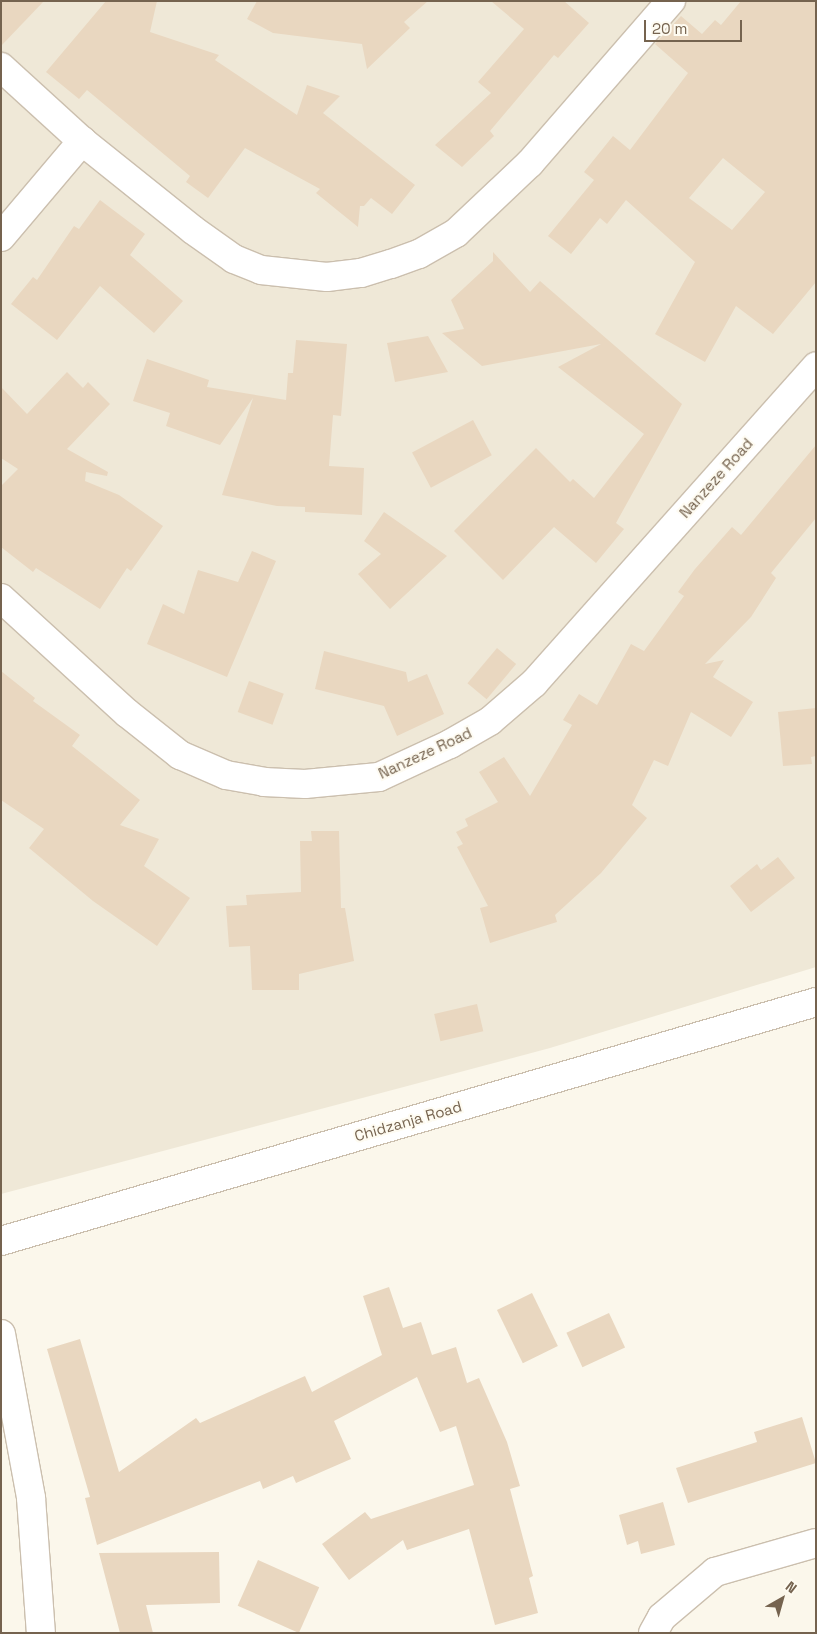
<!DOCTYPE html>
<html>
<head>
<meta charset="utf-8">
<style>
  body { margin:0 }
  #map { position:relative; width:817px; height:1634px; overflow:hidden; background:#fbf7eb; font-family:"Space Grotesk",sans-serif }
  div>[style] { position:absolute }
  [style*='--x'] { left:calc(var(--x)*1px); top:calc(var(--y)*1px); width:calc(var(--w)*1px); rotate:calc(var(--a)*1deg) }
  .residential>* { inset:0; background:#efe8d7 }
  .building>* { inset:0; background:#e9d7c0; transform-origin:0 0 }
  .roads { filter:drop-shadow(1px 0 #cbbfae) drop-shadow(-1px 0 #cbbfae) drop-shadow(0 1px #cbbfae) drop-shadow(0 -1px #cbbfae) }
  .street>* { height:28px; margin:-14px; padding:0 14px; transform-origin:14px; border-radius:14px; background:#fff }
  .secondary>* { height:28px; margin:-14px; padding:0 14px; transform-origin:14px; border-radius:14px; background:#fff }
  span { translate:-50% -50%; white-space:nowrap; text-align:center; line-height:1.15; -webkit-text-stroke:4px #fefbf1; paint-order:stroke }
  .street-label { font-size:15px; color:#75634f }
  .frame { position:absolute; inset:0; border:2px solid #75634f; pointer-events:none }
  .north { position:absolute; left:757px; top:1574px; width:50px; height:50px; -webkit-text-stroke:4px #fefbf1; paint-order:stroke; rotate:38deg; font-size:14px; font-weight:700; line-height:20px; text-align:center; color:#75634f }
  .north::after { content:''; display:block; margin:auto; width:18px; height:22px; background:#75634f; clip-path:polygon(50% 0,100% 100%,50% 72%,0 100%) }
  .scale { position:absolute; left:644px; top:20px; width:98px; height:22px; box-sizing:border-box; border:2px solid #75634f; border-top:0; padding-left:6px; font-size:15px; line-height:18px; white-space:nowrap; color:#75634f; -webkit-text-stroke:4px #fefbf1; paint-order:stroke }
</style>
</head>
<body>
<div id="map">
  <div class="residential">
    <i style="clip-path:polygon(1px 1px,816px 1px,816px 967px,550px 1048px,1px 1194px)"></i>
  </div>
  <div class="building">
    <i style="clip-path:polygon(1px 1px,44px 1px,1px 46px)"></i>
    <i style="clip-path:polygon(106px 1px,157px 1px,150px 32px,219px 55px,215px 60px,297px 115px,307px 85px,340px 96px,323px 113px,415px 185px,392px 214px,371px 198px,364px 206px,360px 206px,358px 227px,316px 193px,320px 189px,245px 148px,208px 198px,186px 182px,190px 176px,87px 90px,79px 99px,46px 72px)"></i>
    <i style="clip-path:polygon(257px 1px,428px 1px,404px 22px,410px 28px,367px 69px,362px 44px,273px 33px,247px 19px)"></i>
    <i style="clip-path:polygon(491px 1px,564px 1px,589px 23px,558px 58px,554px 55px,490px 131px,494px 136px,462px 167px,435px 145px,491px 93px,478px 82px,524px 29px)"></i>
    <i style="clip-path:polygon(evenodd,741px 1px,816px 1px,816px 282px,773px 334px,736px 306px,705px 362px,655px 334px,695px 262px,626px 200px,607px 224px,600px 218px,571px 254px,548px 236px,594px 180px,584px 172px,613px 136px,630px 150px,688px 73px,655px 44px,681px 16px,702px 34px,715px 20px,721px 25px,741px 1px,723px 158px,765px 192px,732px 230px,689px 198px,723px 158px)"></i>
    <i style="clip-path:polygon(100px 200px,145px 234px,130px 255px,183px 301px,154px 333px,100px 286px,57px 340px,11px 304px,33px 277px,37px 280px,74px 226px,79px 229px)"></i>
    <i style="clip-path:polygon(493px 252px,530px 292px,540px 281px,682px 404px,616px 523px,624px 529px,596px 563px,554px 527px,503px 580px,454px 531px,536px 448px,570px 482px,573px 479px,594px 498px,644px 434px,558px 367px,601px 344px,482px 366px,442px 333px,464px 329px,451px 300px,493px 261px)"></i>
    <i style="clip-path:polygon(428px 336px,448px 372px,395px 382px,387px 343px)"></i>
    <i style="clip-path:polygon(296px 340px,347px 344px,341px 416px,333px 415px,329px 466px,364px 468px,362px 515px,305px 512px,305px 507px,277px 506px,222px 495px,253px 398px,220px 445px,166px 426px,170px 413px,133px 401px,147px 359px,209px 380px,207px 387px,286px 400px,288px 373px,293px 373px)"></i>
    <i style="clip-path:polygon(67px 372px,83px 388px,88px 382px,110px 404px,67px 449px,108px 472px,107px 476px,86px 472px,85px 481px,119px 495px,163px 526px,131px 571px,127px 568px,100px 609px,36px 568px,33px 572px,1px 547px,1px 486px,18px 469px,1px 458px,1px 387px,27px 414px)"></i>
    <i style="left:473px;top:420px;width:40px;height:69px;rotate:62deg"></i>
    <i style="clip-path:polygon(816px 445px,816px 518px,771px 573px,776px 578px,751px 617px,705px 664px,724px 660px,713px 677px,753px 702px,731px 737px,691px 712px,668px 766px,654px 760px,632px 805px,647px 818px,601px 873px,555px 915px,557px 922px,490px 943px,480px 908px,488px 906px,457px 847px,463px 844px,456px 832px,468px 826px,465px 819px,498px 802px,479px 772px,504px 757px,530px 796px,572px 725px,563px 720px,579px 694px,597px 705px,631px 644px,644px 651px,684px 596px,678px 592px,695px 569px,732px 527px,741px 535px)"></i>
    <i style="clip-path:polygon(384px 512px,447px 556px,390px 609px,358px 574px,381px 554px,364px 541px)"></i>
    <i style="clip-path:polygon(252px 551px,276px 561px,227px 677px,147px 644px,163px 604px,184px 614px,198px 570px,238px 582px)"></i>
    <i style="left:497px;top:648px;width:25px;height:46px;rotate:40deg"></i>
    <i style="clip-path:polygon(324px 651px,406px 672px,408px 682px,427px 674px,444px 714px,397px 736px,384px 706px,315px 689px)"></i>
    <i style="clip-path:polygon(1px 671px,35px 698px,33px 701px,80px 735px,72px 746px,140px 800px,120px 825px,159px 839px,144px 866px,190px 898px,157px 946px,93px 901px,29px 848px,44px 829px,1px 800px)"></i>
    <i style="left:249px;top:681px;width:37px;height:33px;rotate:20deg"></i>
    <i style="clip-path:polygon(816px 708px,816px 756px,811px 757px,812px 764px,783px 766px,778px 712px)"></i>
    <i style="clip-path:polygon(311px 831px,339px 831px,341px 908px,345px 908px,354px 961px,299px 974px,299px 990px,252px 990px,250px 946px,229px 947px,226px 906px,247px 905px,246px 895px,301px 892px,300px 841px,312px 841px)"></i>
    <i style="clip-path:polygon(778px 857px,795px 878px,751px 912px,730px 886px,757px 864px,761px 870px)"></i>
    <i style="left:477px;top:1004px;width:28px;height:44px;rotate:77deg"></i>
    <i style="clip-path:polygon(389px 1287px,403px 1328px,421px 1322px,432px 1355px,456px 1347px,467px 1383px,479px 1378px,507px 1442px,520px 1486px,510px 1489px,533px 1576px,529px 1578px,538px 1613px,495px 1625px,469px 1529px,407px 1550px,403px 1540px,349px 1580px,322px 1544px,365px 1512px,371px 1519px,474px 1485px,456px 1426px,440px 1432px,417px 1377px,334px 1421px,351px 1459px,296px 1483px,293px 1476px,263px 1489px,260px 1481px,97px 1545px,85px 1498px,90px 1497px,47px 1349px,80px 1339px,119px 1472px,196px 1418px,200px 1423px,305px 1376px,312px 1392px,382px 1355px,363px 1296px)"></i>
    <i style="left:532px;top:1293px;width:59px;height:39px;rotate:64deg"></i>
    <i style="left:609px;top:1313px;width:38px;height:47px;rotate:65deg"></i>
    <i style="clip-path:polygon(802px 1417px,816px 1463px,688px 1503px,676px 1468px,757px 1442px,754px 1432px)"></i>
    <i style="clip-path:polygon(663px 1502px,675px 1545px,641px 1554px,638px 1541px,627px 1545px,619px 1515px)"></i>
    <i style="clip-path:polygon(219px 1552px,220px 1603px,146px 1605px,153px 1633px,120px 1633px,99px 1553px)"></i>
    <i style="left:258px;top:1560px;width:67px;height:50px;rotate:24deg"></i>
  </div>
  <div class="roads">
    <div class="street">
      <i style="--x:1;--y:67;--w:110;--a:42.4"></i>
      <i style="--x:82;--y:141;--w:142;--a:38.7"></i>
      <i style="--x:193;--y:230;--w:50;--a:35.3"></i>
      <i style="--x:234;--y:259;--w:29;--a:22"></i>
      <i style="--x:261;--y:270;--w:66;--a:6.1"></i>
      <i style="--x:327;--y:277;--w:34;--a:-7"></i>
      <i style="--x:361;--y:273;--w:31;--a:-17"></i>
      <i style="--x:391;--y:264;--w:30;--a:-20"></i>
      <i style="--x:419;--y:254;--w:43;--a:-29.6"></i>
      <i style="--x:456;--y:233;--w:102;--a:-43.4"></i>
      <i style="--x:530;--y:163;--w:215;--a:-49"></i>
      <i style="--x:1;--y:237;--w:126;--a:-49.8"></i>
      <i style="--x:1;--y:598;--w:171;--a:42.4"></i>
      <i style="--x:127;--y:713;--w:68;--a:38.4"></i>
      <i style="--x:180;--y:755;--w:50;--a:23.5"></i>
      <i style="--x:226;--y:775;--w:39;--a:10"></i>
      <i style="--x:264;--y:782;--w:41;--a:2.8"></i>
      <i style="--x:305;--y:784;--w:74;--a:-5.4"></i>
      <i style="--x:379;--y:777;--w:78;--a:-24.9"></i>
      <i style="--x:450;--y:744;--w:46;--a:-29.9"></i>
      <i style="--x:490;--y:721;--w:58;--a:-40.8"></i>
      <i style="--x:534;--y:683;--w:424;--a:-48.3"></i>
      <i style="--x:1;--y:1334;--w:167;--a:79.6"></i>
      <i style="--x:31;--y:1498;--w:135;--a:85.8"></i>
      <i style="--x:653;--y:1633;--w:18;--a:-61"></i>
      <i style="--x:662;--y:1617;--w:70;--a:-40.3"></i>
      <i style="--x:715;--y:1572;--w:105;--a:-16"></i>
    </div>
    <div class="secondary">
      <i style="--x:1;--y:1241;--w:849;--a:-16.34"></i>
    </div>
  </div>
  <div class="street-label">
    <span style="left:716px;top:478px;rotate:-48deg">Nanzeze Road</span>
    <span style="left:425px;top:753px;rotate:-25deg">Nanzeze Road</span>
    <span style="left:408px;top:1121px;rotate:-16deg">Chidzanja Road</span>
  </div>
  <div class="frame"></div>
  <div class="north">N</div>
  <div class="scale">20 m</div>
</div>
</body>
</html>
